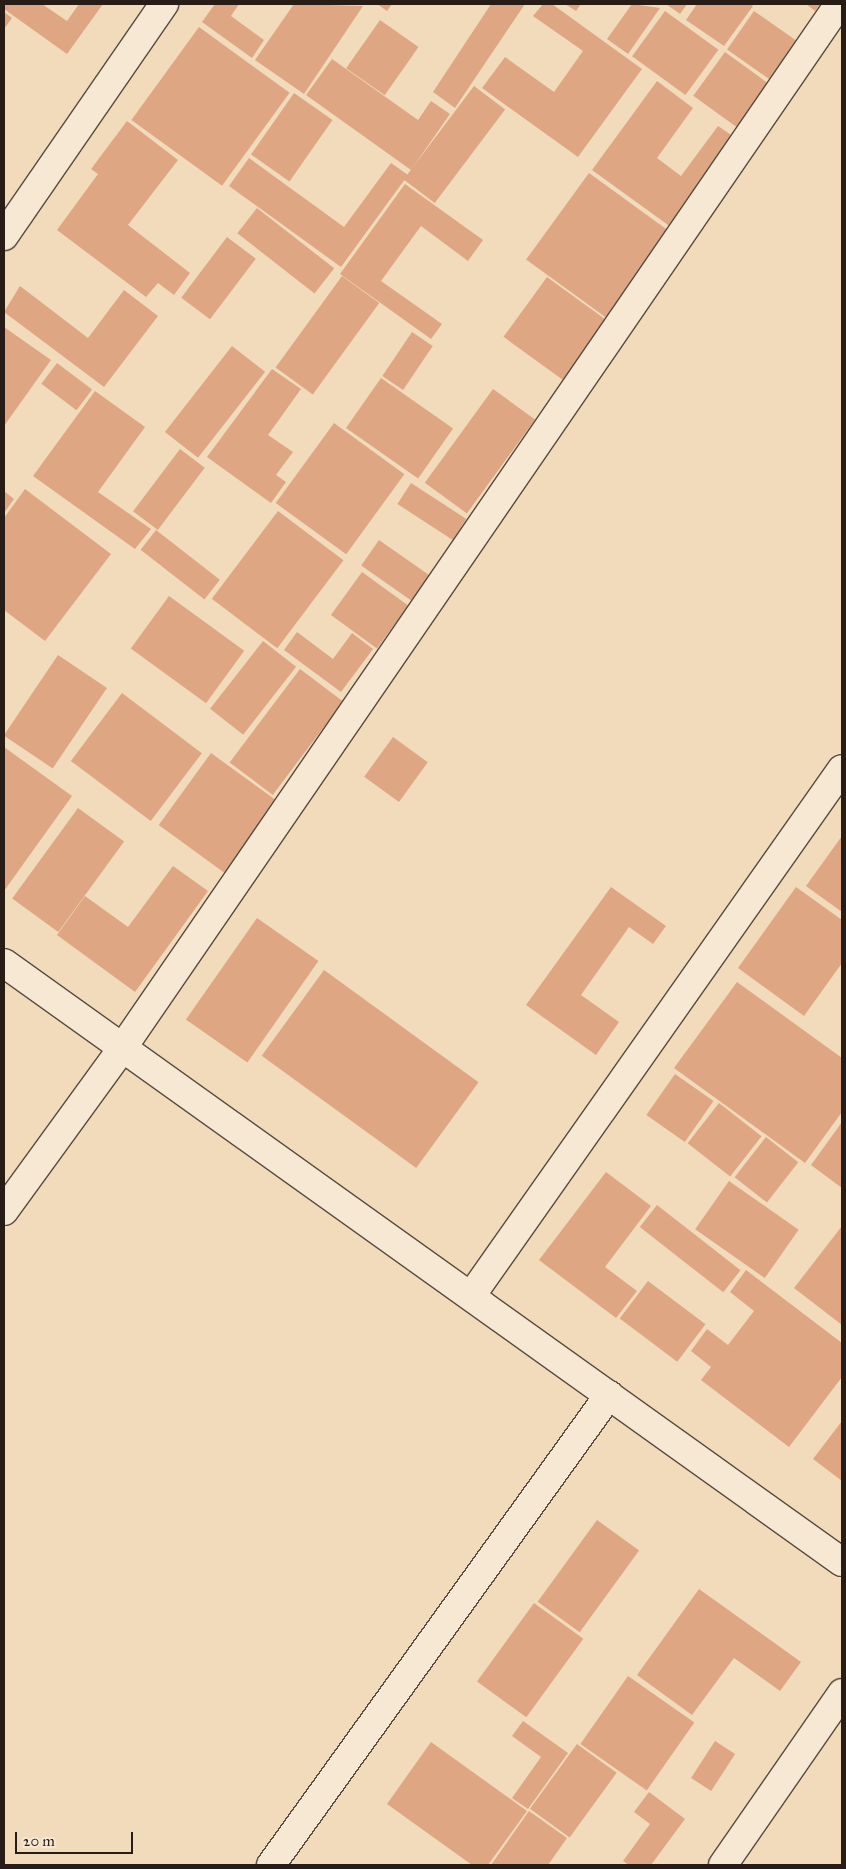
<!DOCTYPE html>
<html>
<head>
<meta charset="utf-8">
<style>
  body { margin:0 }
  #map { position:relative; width:846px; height:1869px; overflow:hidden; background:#f1dbbb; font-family:"IM FELL Great Primer",serif }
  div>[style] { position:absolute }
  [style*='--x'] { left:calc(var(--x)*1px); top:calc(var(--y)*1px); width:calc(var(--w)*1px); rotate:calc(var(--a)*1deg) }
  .building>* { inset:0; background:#dfa684; transform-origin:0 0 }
  .roads { filter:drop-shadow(1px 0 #5a4c40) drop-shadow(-1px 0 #5a4c40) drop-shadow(0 1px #5a4c40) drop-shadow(0 -1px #5a4c40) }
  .street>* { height:28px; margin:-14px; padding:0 14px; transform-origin:14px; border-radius:14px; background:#f6e8d3 }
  span { translate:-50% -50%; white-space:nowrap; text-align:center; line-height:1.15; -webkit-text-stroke:4px #f6e8d3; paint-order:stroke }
  .frame { position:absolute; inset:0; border:5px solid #281c17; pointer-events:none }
  .scale { position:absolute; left:15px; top:1832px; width:118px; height:22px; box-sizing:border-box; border:2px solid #281c17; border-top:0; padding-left:6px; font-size:15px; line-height:18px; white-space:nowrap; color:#281c17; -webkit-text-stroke:4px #f6e8d3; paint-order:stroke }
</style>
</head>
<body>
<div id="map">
  <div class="building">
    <i style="clip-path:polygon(4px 4px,42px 4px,67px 21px,79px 4px,103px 4px,67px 54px,4px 9px)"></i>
    <i style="clip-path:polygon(215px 4px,239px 4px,231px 16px,264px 40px,252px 58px,202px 22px)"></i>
    <i style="clip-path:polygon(294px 4px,363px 6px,304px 94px,255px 60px)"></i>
    <i style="clip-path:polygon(377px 4px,392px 4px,387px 11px)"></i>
    <i style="clip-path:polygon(491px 4px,525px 4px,455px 108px,433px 92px)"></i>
    <i style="clip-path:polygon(543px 4px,552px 4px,642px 69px,578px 157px,482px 88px,505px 57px,554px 92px,583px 51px,533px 16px)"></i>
    <i style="clip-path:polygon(565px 4px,581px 4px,576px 11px)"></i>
    <i style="clip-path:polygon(632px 4px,660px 8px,628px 54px,607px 39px)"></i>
    <i style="clip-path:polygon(666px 4px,687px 4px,680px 14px)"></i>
    <i style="clip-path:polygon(697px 4px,750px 4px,753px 6px,724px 46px,686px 20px)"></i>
    <i style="clip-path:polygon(806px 4px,820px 4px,815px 11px)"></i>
    <i style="left:665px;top:11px;width:66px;height:56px;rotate:36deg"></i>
    <i style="left:754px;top:11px;width:55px;height:47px;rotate:35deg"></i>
    <i style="clip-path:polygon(4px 12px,12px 18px,4px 29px)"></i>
    <i style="left:380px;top:20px;width:47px;height:59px;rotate:35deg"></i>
    <i style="left:199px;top:27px;width:112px;height:115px;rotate:36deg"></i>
    <i style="left:725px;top:52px;width:59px;height:54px;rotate:36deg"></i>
    <i style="clip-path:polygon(332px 59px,418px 120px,431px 101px,450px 114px,411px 170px,306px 95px)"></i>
    <i style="clip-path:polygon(657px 81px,693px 108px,657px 158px,681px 176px,718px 126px,740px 141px,675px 230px,592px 170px)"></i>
    <i style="left:474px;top:86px;width:39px;height:117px;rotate:37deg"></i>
    <i style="left:294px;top:93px;width:47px;height:75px;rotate:35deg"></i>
    <i style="clip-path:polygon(127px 121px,178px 160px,128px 225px,190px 273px,174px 295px,158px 283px,146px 297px,57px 230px,98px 174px,91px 169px)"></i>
    <i style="clip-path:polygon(249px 158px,344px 227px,391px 163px,408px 175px,341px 267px,229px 186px)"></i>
    <i style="left:589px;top:173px;width:100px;height:107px;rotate:36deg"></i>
    <i style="clip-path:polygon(405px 184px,483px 240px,468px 261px,421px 226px,381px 281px,442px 324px,431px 339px,340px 274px)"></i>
    <i style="left:257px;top:208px;width:98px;height:32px;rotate:38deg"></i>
    <i style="left:227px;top:237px;width:36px;height:76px;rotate:37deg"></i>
    <i style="left:342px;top:276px;width:46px;height:113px;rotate:36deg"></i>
    <i style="left:547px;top:277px;width:74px;height:74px;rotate:36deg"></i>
    <i style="clip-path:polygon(20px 286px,88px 338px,124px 290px,158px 316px,104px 387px,4px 312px)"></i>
    <i style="clip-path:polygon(4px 327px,51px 360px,4px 426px)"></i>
    <i style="left:412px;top:332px;width:25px;height:53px;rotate:34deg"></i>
    <i style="left:232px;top:346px;width:42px;height:109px;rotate:38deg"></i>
    <i style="left:57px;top:363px;width:44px;height:26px;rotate:37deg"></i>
    <i style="clip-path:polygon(272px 369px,301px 389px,268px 435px,293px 452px,276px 475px,286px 482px,271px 503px,207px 457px)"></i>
    <i style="left:381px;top:378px;width:88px;height:61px;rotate:35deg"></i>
    <i style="left:493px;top:389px;width:52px;height:116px;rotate:36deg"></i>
    <i style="clip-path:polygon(95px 391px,145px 427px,98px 492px,151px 529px,135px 549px,33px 476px)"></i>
    <i style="left:334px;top:423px;width:87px;height:99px;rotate:36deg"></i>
    <i style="left:180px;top:449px;width:31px;height:78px;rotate:37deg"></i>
    <i style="left:411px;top:483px;width:66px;height:25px;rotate:33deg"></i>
    <i style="clip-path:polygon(25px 489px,111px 554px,45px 641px,4px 610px,4px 518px)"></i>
    <i style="clip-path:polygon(4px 491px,14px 499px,4px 513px)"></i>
    <i style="left:278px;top:511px;width:82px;height:110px;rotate:37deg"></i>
    <i style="left:156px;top:530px;width:81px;height:25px;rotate:38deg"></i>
    <i style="left:379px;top:540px;width:68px;height:31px;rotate:35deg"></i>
    <i style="left:362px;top:572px;width:57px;height:53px;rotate:36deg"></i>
    <i style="left:169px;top:596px;width:93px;height:65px;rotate:36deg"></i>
    <i style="clip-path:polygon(297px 632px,333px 659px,352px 633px,373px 649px,341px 692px,284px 650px)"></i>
    <i style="left:263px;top:641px;width:42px;height:86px;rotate:38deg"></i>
    <i style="left:58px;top:655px;width:59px;height:97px;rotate:34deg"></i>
    <i style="left:300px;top:669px;width:54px;height:117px;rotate:37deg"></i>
    <i style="left:122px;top:693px;width:100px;height:85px;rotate:37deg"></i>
    <i style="left:393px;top:737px;width:43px;height:49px;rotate:36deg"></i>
    <i style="clip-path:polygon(4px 747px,72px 796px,4px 891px)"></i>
    <i style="left:211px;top:753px;width:85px;height:89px;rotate:36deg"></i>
    <i style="left:78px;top:808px;width:57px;height:112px;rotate:36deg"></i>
    <i style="clip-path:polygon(842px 836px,842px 912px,806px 886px)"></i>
    <i style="clip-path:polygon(173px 866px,208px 891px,135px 992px,57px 935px,85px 896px,128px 927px)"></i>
    <i style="clip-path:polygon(611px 887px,666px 926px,653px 944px,629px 927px,581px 995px,619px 1022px,596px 1055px,526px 1005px)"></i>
    <i style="clip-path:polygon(796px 887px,842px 920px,842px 963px,804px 1016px,738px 968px)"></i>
    <i style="left:257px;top:918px;width:75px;height:124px;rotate:35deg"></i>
    <i style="left:324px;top:970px;width:191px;height:106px;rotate:36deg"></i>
    <i style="clip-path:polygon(737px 982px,842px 1058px,842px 1112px,805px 1163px,674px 1068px)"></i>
    <i style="left:675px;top:1074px;width:47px;height:50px;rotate:35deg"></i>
    <i style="left:719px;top:1103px;width:54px;height:51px;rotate:38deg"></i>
    <i style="clip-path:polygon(842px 1122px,842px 1188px,811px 1165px)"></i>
    <i style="left:766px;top:1137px;width:41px;height:51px;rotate:38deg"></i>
    <i style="clip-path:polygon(606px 1172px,651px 1206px,605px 1267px,637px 1291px,616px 1318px,539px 1260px)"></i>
    <i style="left:729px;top:1181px;width:85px;height:59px;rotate:35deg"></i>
    <i style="left:657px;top:1205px;width:106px;height:28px;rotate:38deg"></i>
    <i style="clip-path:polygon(842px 1226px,842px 1325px,794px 1288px)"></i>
    <i style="clip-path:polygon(746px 1270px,842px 1343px,842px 1377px,789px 1447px,701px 1380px,711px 1367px,691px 1351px,707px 1329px,728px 1345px,754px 1311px,730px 1292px)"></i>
    <i style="left:648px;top:1281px;width:72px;height:47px;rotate:37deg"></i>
    <i style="clip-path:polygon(842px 1421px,842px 1481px,813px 1459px)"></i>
    <i style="left:597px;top:1520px;width:52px;height:101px;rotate:36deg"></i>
    <i style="clip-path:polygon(699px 1589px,801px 1662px,780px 1691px,734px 1658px,692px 1715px,637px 1675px)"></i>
    <i style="left:534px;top:1603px;width:61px;height:97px;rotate:36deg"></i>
    <i style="left:628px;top:1676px;width:81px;height:83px;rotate:35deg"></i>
    <i style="clip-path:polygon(523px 1721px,568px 1753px,528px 1809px,512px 1798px,541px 1757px,512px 1736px)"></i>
    <i style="left:715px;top:1741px;width:24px;height:44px;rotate:33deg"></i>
    <i style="clip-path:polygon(431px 1742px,527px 1811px,488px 1865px,472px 1865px,387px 1804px)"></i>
    <i style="left:577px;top:1744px;width:49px;height:80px;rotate:36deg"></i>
    <i style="clip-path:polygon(649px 1792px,685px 1819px,651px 1865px,629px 1865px,623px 1861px,650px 1824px,634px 1812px)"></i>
    <i style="clip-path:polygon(529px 1811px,567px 1838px,548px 1865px,491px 1865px)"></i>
  </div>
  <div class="roads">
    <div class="street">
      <i style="--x:4;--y:236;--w:282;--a:-55.4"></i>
      <i style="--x:4;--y:963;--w:1030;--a:35.56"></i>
      <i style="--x:4;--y:1211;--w:203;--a:-54"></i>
      <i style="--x:123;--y:1047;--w:1265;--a:-55.53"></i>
      <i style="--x:471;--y:1296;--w:644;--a:-54.86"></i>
      <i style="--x:271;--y:1865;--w:579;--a:-54.28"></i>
      <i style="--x:723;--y:1865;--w:209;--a:-55.3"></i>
    </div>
  </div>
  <div class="frame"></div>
  <div class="scale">20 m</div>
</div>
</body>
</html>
